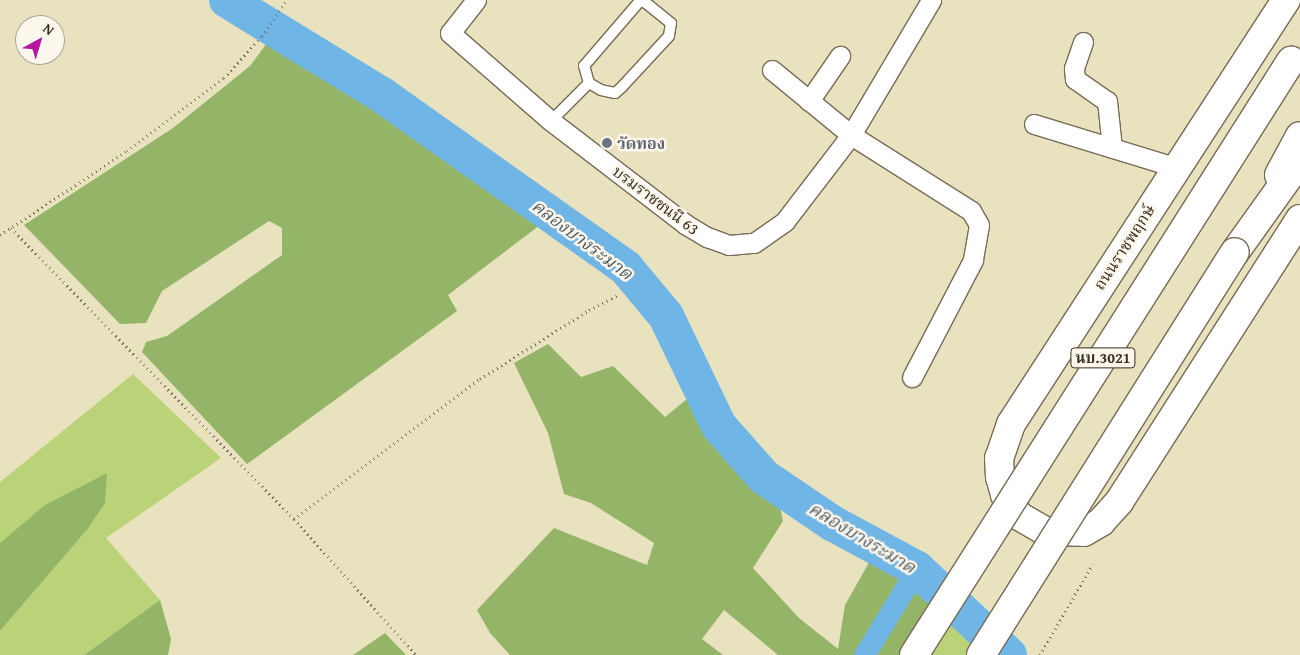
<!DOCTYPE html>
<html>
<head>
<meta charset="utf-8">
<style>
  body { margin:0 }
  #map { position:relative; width:1300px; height:655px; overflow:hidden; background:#e9e2bf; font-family:"Gentium Book Plus","Noto Serif Thai",serif }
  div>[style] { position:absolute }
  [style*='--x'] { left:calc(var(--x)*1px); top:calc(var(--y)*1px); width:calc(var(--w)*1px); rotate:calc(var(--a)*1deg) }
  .green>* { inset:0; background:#bbd378 }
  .forest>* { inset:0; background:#94b568 }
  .canal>* { height:21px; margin:-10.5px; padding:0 10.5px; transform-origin:10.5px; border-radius:10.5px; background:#6fb5e6 }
  .river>* { height:36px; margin:-18px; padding:0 18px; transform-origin:18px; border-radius:18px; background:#6fb5e6 }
  .path>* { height:3px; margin-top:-1.5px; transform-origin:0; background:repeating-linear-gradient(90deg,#786a56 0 1px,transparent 0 5px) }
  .roads { filter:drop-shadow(1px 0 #786a56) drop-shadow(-1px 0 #786a56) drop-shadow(0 1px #786a56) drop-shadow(0 -1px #786a56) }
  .lane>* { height:10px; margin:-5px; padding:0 5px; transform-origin:5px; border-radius:5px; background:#fff }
  .street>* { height:19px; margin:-9.5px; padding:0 9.5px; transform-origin:9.5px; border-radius:9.5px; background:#fff }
  .secondary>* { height:28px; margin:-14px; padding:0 14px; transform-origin:14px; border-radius:14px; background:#fff }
  .primary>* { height:28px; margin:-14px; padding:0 14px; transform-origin:14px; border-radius:14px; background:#fff }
  .bridges { filter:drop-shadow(1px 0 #786a56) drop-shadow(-1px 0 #786a56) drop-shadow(0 1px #786a56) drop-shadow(0 -1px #786a56) }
  .primary-bridge>* { height:28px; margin:-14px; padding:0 14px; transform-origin:14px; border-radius:14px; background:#fff }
  .dots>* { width:14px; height:14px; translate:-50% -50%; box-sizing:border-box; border:2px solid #fbf7ec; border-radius:50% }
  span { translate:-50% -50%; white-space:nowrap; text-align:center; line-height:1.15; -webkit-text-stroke:5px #fbf7ec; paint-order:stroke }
  .shield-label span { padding:1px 4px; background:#fbf7ec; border:1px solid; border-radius:4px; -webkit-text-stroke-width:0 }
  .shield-label { font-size:15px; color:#3b2a1e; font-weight:700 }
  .worship-label { font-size:16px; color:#5b616d; font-weight:700 }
  .left { translate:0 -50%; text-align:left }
  .street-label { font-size:16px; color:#3b2a1e }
  .water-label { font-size:18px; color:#4d5b64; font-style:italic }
  .north { position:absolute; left:15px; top:15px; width:50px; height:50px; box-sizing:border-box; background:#fbf7ec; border:1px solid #aea59a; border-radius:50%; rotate:39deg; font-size:14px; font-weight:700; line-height:20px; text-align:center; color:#3b2a1e }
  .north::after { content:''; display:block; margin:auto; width:18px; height:22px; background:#b5179e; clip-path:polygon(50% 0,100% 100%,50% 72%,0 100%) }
</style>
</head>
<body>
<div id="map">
  <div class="green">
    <i style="clip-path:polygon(133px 374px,221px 458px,106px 538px,160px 600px,84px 655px,0 655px,0 631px,86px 531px,0 543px,0 482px)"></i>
    <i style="clip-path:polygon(937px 601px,999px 655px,904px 655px)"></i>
  </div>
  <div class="forest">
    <i style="clip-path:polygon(281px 24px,531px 190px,519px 207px,540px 225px,448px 295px,457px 311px,247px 464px,142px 352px,146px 342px,167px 336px,282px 255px,282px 228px,269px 221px,162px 291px,146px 323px,120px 324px,24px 225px,173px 128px,250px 66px)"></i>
    <i style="clip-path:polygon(548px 344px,581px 377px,613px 366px,665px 417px,687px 399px,755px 478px,778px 497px,783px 521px,753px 568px,799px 618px,838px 649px,845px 605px,871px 559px,901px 573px,937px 601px,904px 655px,778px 655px,724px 610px,702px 639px,723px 655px,510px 655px,490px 633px,477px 610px,554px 528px,647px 565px,654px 543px,591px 503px,564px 494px,548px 433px,514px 363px)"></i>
    <i style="clip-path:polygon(107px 473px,105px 503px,86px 531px,0 631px,0 543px,45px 505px)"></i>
    <i style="clip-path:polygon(160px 600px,171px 639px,168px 655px,84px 655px)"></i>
    <i style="clip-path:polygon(385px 633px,406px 655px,353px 655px)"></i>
  </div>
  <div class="canal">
    <i style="--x:864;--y:655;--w:101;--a:-58.4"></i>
  </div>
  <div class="river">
    <i style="--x:227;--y:0;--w:182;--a:31.5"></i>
    <i style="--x:382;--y:95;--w:299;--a:35.3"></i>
    <i style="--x:626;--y:268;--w:62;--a:50.2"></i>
    <i style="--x:666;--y:316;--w:122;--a:64.3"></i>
    <i style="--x:719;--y:426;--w:68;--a:48.6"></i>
    <i style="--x:764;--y:477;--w:82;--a:34.1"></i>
    <i style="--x:832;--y:523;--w:97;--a:28.4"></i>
    <i style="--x:917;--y:569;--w:126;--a:43.1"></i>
  </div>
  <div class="path">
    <i style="--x:11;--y:228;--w:406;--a:45.8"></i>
    <i style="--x:294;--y:519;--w:183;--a:48.1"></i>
    <i style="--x:0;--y:235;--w:152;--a:-33.5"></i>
    <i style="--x:127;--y:151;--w:121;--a:-37"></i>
    <i style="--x:224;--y:78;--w:57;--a:-47.9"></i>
    <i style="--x:262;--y:36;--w:44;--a:-55.2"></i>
    <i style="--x:294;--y:519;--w:233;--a:-37"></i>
    <i style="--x:480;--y:379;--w:129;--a:-32.3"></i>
    <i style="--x:589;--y:310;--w:33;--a:-27"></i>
    <i style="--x:1040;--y:655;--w:105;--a:-59.8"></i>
  </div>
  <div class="roads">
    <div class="lane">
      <i style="--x:640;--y:1;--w:6;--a:18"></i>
      <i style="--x:646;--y:3;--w:32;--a:39"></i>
      <i style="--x:671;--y:23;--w:13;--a:99"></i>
      <i style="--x:669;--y:36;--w:69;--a:132.7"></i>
      <i style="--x:622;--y:87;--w:9;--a:139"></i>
      <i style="--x:615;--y:93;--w:14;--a:-168"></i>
      <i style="--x:601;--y:90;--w:14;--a:-150"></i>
      <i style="--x:589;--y:83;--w:18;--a:-106"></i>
      <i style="--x:584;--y:66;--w:86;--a:-49.3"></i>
      <i style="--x:551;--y:121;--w:54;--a:-45"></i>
    </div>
    <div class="street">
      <i style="--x:476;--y:0;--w:42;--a:128.2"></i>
      <i style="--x:450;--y:33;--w:134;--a:41.1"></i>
      <i style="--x:551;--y:121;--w:169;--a:37.5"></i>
      <i style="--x:685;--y:224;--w:26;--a:31"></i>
      <i style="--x:707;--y:237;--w:23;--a:20"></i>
      <i style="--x:729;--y:245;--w:25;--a:-5"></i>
      <i style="--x:754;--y:243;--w:38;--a:-35"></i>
      <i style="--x:785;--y:221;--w:108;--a:-52.5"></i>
      <i style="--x:851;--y:135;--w:157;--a:-59.3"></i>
      <i style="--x:1083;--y:42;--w:28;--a:109"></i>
      <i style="--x:1074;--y:68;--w:11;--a:85"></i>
      <i style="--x:1075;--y:79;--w:39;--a:35"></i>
      <i style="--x:1107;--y:101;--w:47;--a:83.9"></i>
      <i style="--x:772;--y:70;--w:102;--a:39.4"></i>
      <i style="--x:851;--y:135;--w:142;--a:32.3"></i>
      <i style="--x:971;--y:211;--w:16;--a:60"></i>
      <i style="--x:979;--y:225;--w:36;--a:100"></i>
      <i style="--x:973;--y:260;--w:132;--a:117.5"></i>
      <i style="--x:809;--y:101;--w:55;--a:-55.4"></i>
      <i style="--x:1034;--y:124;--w:147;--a:17"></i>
    </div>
    <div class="secondary">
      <i style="--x:1286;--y:0;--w:505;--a:122.97"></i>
      <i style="--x:1011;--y:424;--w:36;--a:109"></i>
      <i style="--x:999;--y:458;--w:19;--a:87"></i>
      <i style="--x:1000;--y:477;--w:19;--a:74"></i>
      <i style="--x:1005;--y:495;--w:25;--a:56"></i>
      <i style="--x:1019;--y:516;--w:30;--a:30"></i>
      <i style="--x:1045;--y:531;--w:39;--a:1"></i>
      <i style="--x:1084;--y:532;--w:20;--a:-30"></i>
      <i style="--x:1101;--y:522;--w:27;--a:-48"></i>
      <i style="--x:1119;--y:502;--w:336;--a:-57.4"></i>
    </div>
    <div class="primary">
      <i style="--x:1279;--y:175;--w:44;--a:-61.7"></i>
      <i style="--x:1235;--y:252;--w:112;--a:-54.5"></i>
    </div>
  </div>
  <div class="bridges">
    <div class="primary-bridge">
      <i style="--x:914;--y:655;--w:704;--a:-57.6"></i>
      <i style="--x:981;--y:655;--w:476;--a:-57.8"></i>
    </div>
  </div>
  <div class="dots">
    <i style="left:607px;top:143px;background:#6b7280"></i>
  </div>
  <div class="shield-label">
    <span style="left:1103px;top:358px">นบ.3021</span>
  </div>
  <div class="worship-label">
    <span class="left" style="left:617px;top:143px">วัดทอง</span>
  </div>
  <div class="street-label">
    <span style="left:656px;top:200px;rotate:37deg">บรมราชชนนี 63</span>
    <span style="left:1124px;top:247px;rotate:-57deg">ถนนราชพฤกษ์</span>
  </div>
  <div class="water-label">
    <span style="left:582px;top:240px;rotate:37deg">คลองบางระมาด</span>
    <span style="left:862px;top:538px;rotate:31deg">คลองบางระมาด</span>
  </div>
  <div class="north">N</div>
</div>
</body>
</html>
